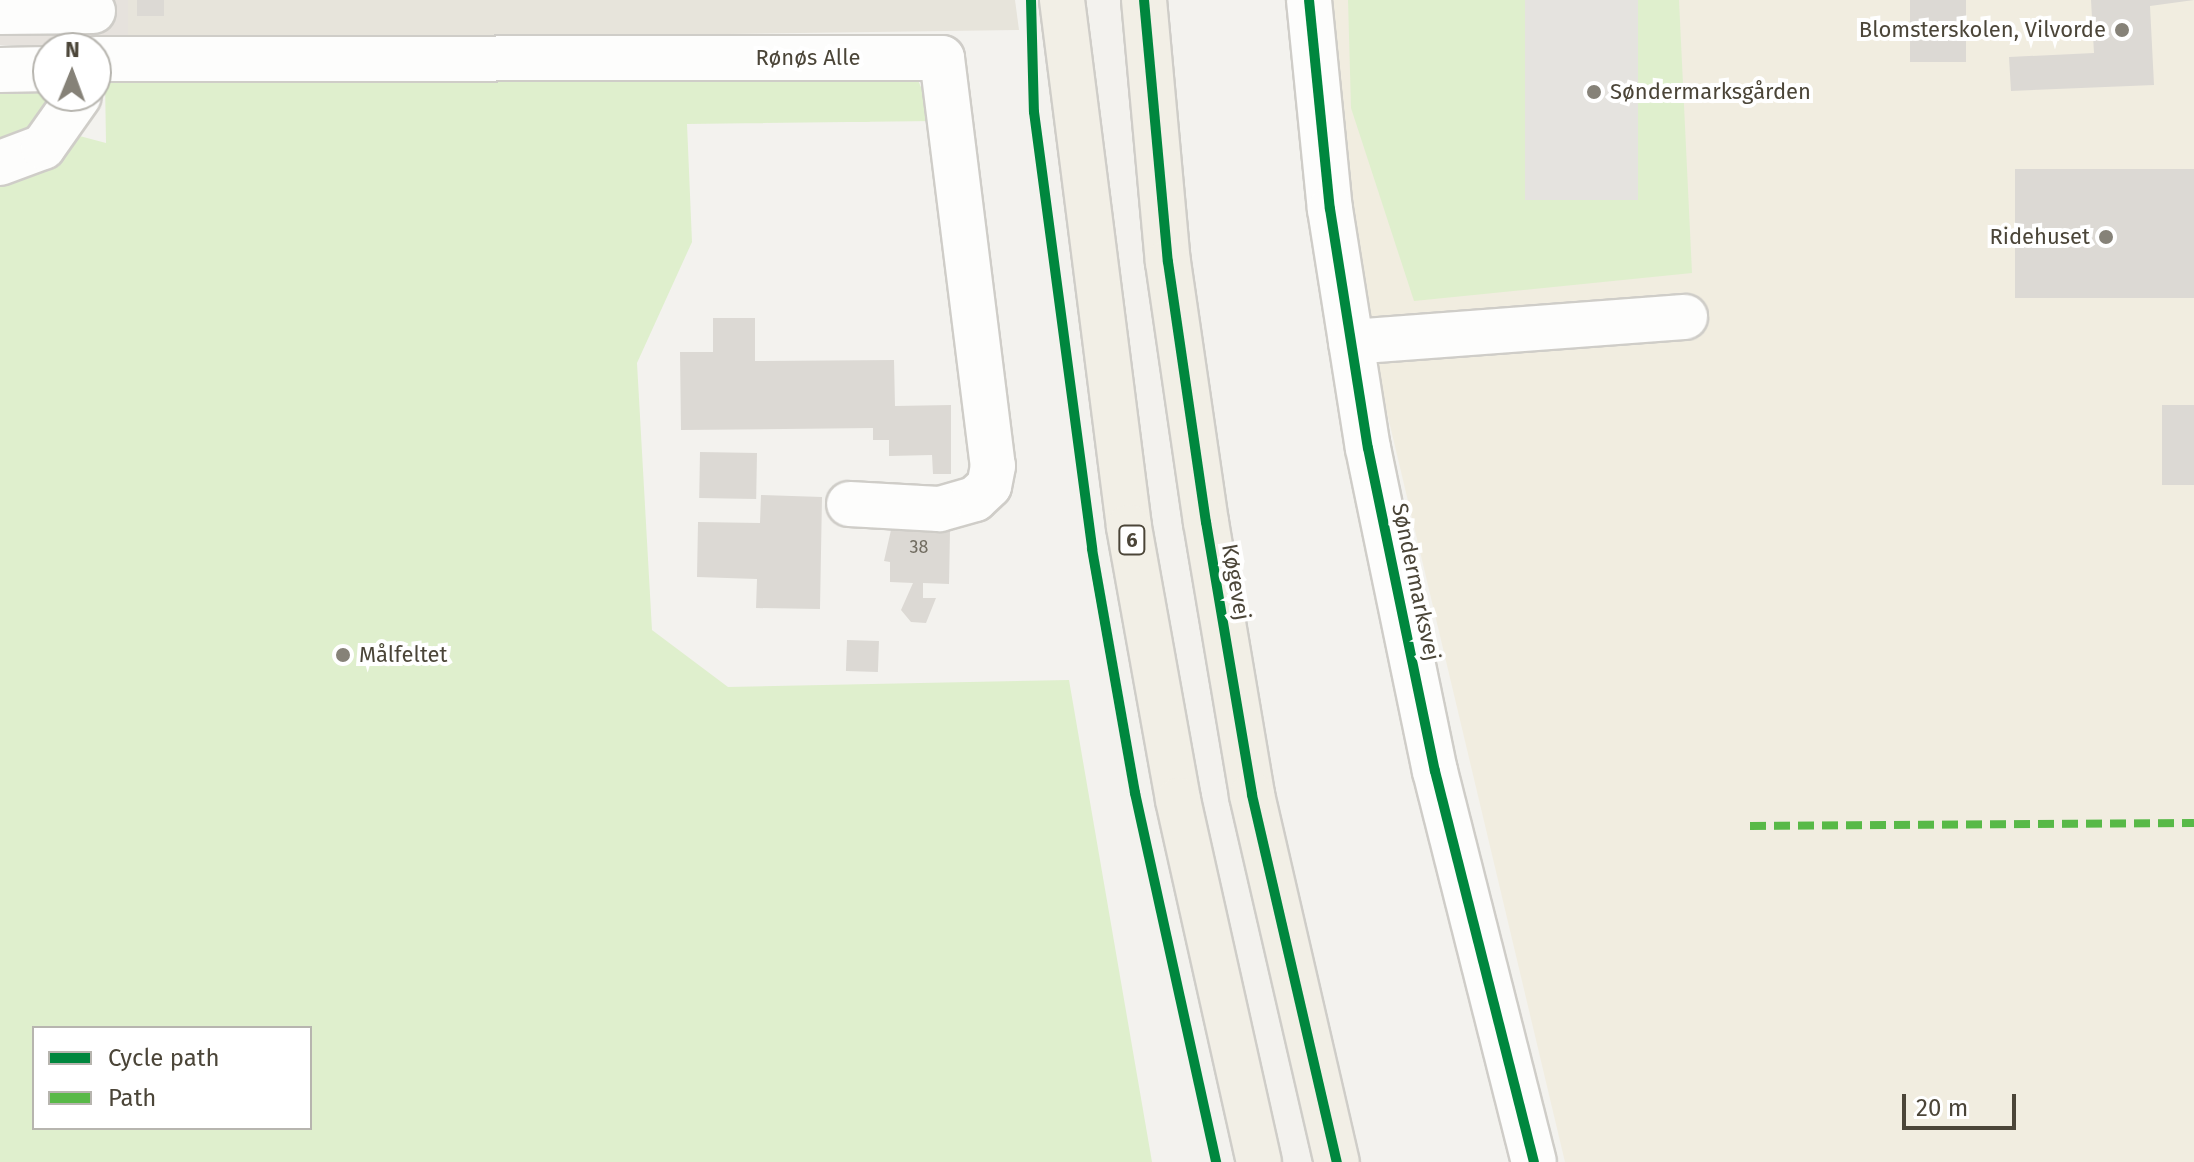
<!DOCTYPE html>
<html>
<head>
<meta charset="utf-8">
<style>
  body { margin:0 }
  #map { position:relative; width:2194px; height:1162px; overflow:hidden; background:#f3f2ee; font-family:"Fira Sans",sans-serif }
  div>[style] { position:absolute }
  [style*='--x'] { left:calc(var(--x)*1px); top:calc(var(--y)*1px); width:calc(var(--w)*1px); rotate:calc(var(--a)*1deg) }
  .residential>* { inset:0; background:#e7e4db }
  .industrial>* { inset:0; background:#e6e2dd; transform-origin:0 0 }
  .education>* { inset:0; background:#f1ede0 }
  .green>* { inset:0; background:#dfefcd }
  .parking>* { inset:0; background:#e5e3df; transform-origin:0 0 }
  .building>* { inset:0; background:#dcd9d4; transform-origin:0 0 }
  .roads { filter:drop-shadow(2px 0 #cfcdc8) drop-shadow(-2px 0 #cfcdc8) drop-shadow(0 2px #cfcdc8) drop-shadow(0 -2px #cfcdc8) }
  .minor>* { height:44px; margin:-22px; padding:0 22px; transform-origin:22px; border-radius:22px; background:#fdfdfc }
  .major>* { height:44px; margin:-22px; padding:0 22px; transform-origin:22px; border-radius:22px; background:#f2efe6 }
  .quiet>* { height:8px; margin-top:-4px; transform-origin:0; background:repeating-linear-gradient(90deg,#58b947 0 16px,transparent 0 24px) }
  .cycleway>* { height:10px; margin:-5px; padding:0 5px; transform-origin:5px; border-radius:5px; background:#00873e }
  .dots>* { width:22px; height:22px; translate:-50% -50%; box-sizing:border-box; border:4px solid #fff; border-radius:50% }
  span { translate:-50% -50%; white-space:nowrap; text-align:center; line-height:1.15; -webkit-text-stroke:8px #fff; paint-order:stroke }
  .number-label { font-size:18px; color:#716c60 }
  .number-label span { -webkit-text-stroke-width:0 }
  .shield-label span { padding:2px 6px; background:#fff; border:2px solid; border-radius:6px; -webkit-text-stroke-width:0 }
  .shield-label { font-size:20px; color:#4b4538; font-weight:700 }
  .poi-label { font-size:22px; color:#4b4538 }
  .right { translate:-100% -50%; text-align:right }
  .left { translate:0 -50%; text-align:left }
  .street-label { font-size:22px; color:#4b4538 }
  .legend { position:absolute; left:32px; top:1026px; width:280px; height:104px; box-sizing:border-box; background:#fff; border:2px solid #b7b5af; margin:0; padding:10px 14px; list-style:none; font-size:24px; color:#4b4538 }
  .legend li { display:flex; align-items:center; gap:16px; height:40px }
  .legend b { width:40px; border:2px solid #b7b5af }
  .north { position:absolute; left:32px; top:32px; width:80px; height:80px; box-sizing:border-box; background:#fff; border:2px solid #b7b5af; border-radius:50%; rotate:1deg; font-size:22px; font-weight:700; line-height:32px; text-align:center; color:#4b4538 }
  .north::after { content:''; display:block; margin:auto; width:28px; height:36px; background:#868278; clip-path:polygon(50% 0,100% 100%,50% 72%,0 100%) }
  .scale { position:absolute; left:1902px; top:1094px; width:114px; height:36px; box-sizing:border-box; border:4px solid #4b4538; border-top:0; padding-left:10px; font-size:24px; line-height:28px; white-space:nowrap; color:#4b4538; -webkit-text-stroke:6px #fff; paint-order:stroke }
</style>
</head>
<body>
<div id="map">
  <div class="residential">
    <i style="clip-path:polygon(128px 0,1015px 0,1019px 30px,128px 42px)"></i>
  </div>
  <div class="industrial">
    <i style="left:0;top:0;width:128px;height:45px"></i>
  </div>
  <div class="education">
    <i style="clip-path:polygon(1289px 0,2194px 0,2194px 1162px,1565px 1162px)"></i>
  </div>
  <div class="green">
    <i style="clip-path:polygon(1348px 0,1679px 0,1692px 273px,1414px 301px,1351px 108px)"></i>
    <i style="clip-path:polygon(evenodd,913px 68px,935px 121px,687px 124px,692px 242px,637px 363px,652px 630px,728px 687px,1069px 680px,1152px 1162px,0 1162px,0 84px,48px 84px,48px 96px,55px 96px,46px 117px,11px 137px,38px 125px,106px 143px,105px 82px,913px 68px,34px 1028px,310px 1028px,310px 1128px,34px 1128px,34px 1028px)"></i>
  </div>
  <div class="parking">
    <i style="left:1525px;top:0;width:113px;height:200px"></i>
  </div>
  <div class="building">
    <i style="left:137px;top:0;width:27px;height:16px"></i>
    <i style="left:1910px;top:0;width:56px;height:62px"></i>
    <i style="clip-path:polygon(2091px 0,2194px 0,2150px 6px,2154px 85px,2011px 91px,2009px 57px,2094px 53px)"></i>
    <i style="left:2194px;top:169px;width:129px;height:179px;rotate:90deg"></i>
    <i style="clip-path:polygon(713px 318px,755px 318px,755px 361px,894px 360px,895px 406px,951px 405px,951px 474px,933px 474px,932px 455px,889px 456px,889px 440px,873px 440px,873px 428px,681px 430px,680px 352px,713px 352px)"></i>
    <i style="left:2194px;top:405px;width:80px;height:32px;rotate:90deg"></i>
    <i style="left:700px;top:452px;width:57px;height:46px;rotate:1deg"></i>
    <i style="clip-path:polygon(761px 495px,822px 497px,820px 609px,756px 608px,757px 579px,697px 577px,698px 522px,760px 523px)"></i>
    <i style="clip-path:polygon(891px 530px,950px 531px,949px 584px,923px 583px,923px 598px,936px 598px,926px 623px,911px 622px,901px 610px,913px 583px,890px 582px,890px 562px,884px 561px)"></i>
    <i style="left:847px;top:640px;width:32px;height:31px;rotate:2deg"></i>
  </div>
  <div class="roads">
    <div class="minor">
      <i style="--x:1309;--y:0;--w:210;--a:84.3"></i>
      <i style="--x:1330;--y:209;--w:242;--a:81"></i>
      <i style="--x:1368;--y:448;--w:330;--a:78.3"></i>
      <i style="--x:1435;--y:771;--w:403;--a:75.8"></i>
      <i style="--x:0;--y:12;--w:93;--a:-0.6"></i>
      <i style="--x:96;--y:59;--w:846;--a:-0.07"></i>
      <i style="--x:942;--y:58;--w:411;--a:82.9"></i>
      <i style="--x:993;--y:466;--w:20;--a:101"></i>
      <i style="--x:989;--y:486;--w:19;--a:137"></i>
      <i style="--x:975;--y:499;--w:37;--a:164"></i>
      <i style="--x:939;--y:509;--w:90;--a:-176.8"></i>
      <i style="--x:0;--y:70;--w:48;--a:-1.2"></i>
      <i style="--x:0;--y:163;--w:46;--a:-20.4"></i>
      <i style="--x:43;--y:147;--w:62;--a:-54.8"></i>
      <i style="--x:1351;--y:342;--w:335;--a:-4.3"></i>
    </div>
    <div class="major">
      <i style="--x:1062;--y:0;--w:531;--a:82.75"></i>
      <i style="--x:1129;--y:527;--w:277;--a:79.8"></i>
      <i style="--x:1178;--y:800;--w:371;--a:77.4"></i>
      <i style="--x:1144;--y:0;--w:263;--a:84.8"></i>
      <i style="--x:1168;--y:262;--w:263;--a:81.7"></i>
      <i style="--x:1206;--y:522;--w:277;--a:80.4"></i>
      <i style="--x:1252;--y:795;--w:377;--a:77"></i>
    </div>
  </div>
  <div class="quiet">
    <i style="--x:1750;--y:826;--w:444;--a:-0.4"></i>
  </div>
  <div class="cycleway">
    <i style="--x:1031;--y:0;--w:112;--a:88.5"></i>
    <i style="--x:1034;--y:112;--w:441;--a:82.4"></i>
    <i style="--x:1092;--y:549;--w:248;--a:80"></i>
    <i style="--x:1135;--y:793;--w:378;--a:77.6"></i>
    <i style="--x:1144;--y:0;--w:263;--a:84.8"></i>
    <i style="--x:1168;--y:262;--w:263;--a:81.7"></i>
    <i style="--x:1206;--y:522;--w:277;--a:80.4"></i>
    <i style="--x:1252;--y:795;--w:377;--a:77"></i>
    <i style="--x:1309;--y:0;--w:210;--a:84.3"></i>
    <i style="--x:1330;--y:209;--w:242;--a:81"></i>
    <i style="--x:1368;--y:448;--w:330;--a:78.3"></i>
    <i style="--x:1435;--y:771;--w:403;--a:75.8"></i>
  </div>
  <div class="dots">
    <i style="left:2122px;top:30px;background:#868278"></i>
    <i style="left:1594px;top:92px;background:#868278"></i>
    <i style="left:2106px;top:237px;background:#868278"></i>
    <i style="left:343px;top:655px;background:#868278"></i>
  </div>
  <div class="number-label">
    <span style="left:919px;top:547px">38</span>
  </div>
  <div class="shield-label">
    <span style="left:1132px;top:540px">6</span>
  </div>
  <div class="poi-label">
    <span class="right" style="left:2106px;top:30px">Blomsterskolen, Vilvorde</span>
    <span class="left" style="left:1610px;top:92px">Søndermarksgården</span>
    <span class="right" style="left:2090px;top:237px">Ridehuset</span>
    <span class="left" style="left:359px;top:655px">Målfeltet</span>
  </div>
  <div class="street-label">
    <span style="left:808px;top:58px">Rønøs Alle</span>
    <span style="left:1236px;top:582px;rotate:80deg">Køgevej</span>
    <span style="left:1416px;top:582px;rotate:78deg">Søndermarksvej</span>
  </div>
  <ul class="legend">
  <li><b style="height:10px;background:#00873e"></b>Cycle path</li>
  <li><b style="height:10px;background:#58b947"></b>Path</li>
  </ul>
  <div class="north">N</div>
  <div class="scale">20 m</div>
</div>
</body>
</html>
